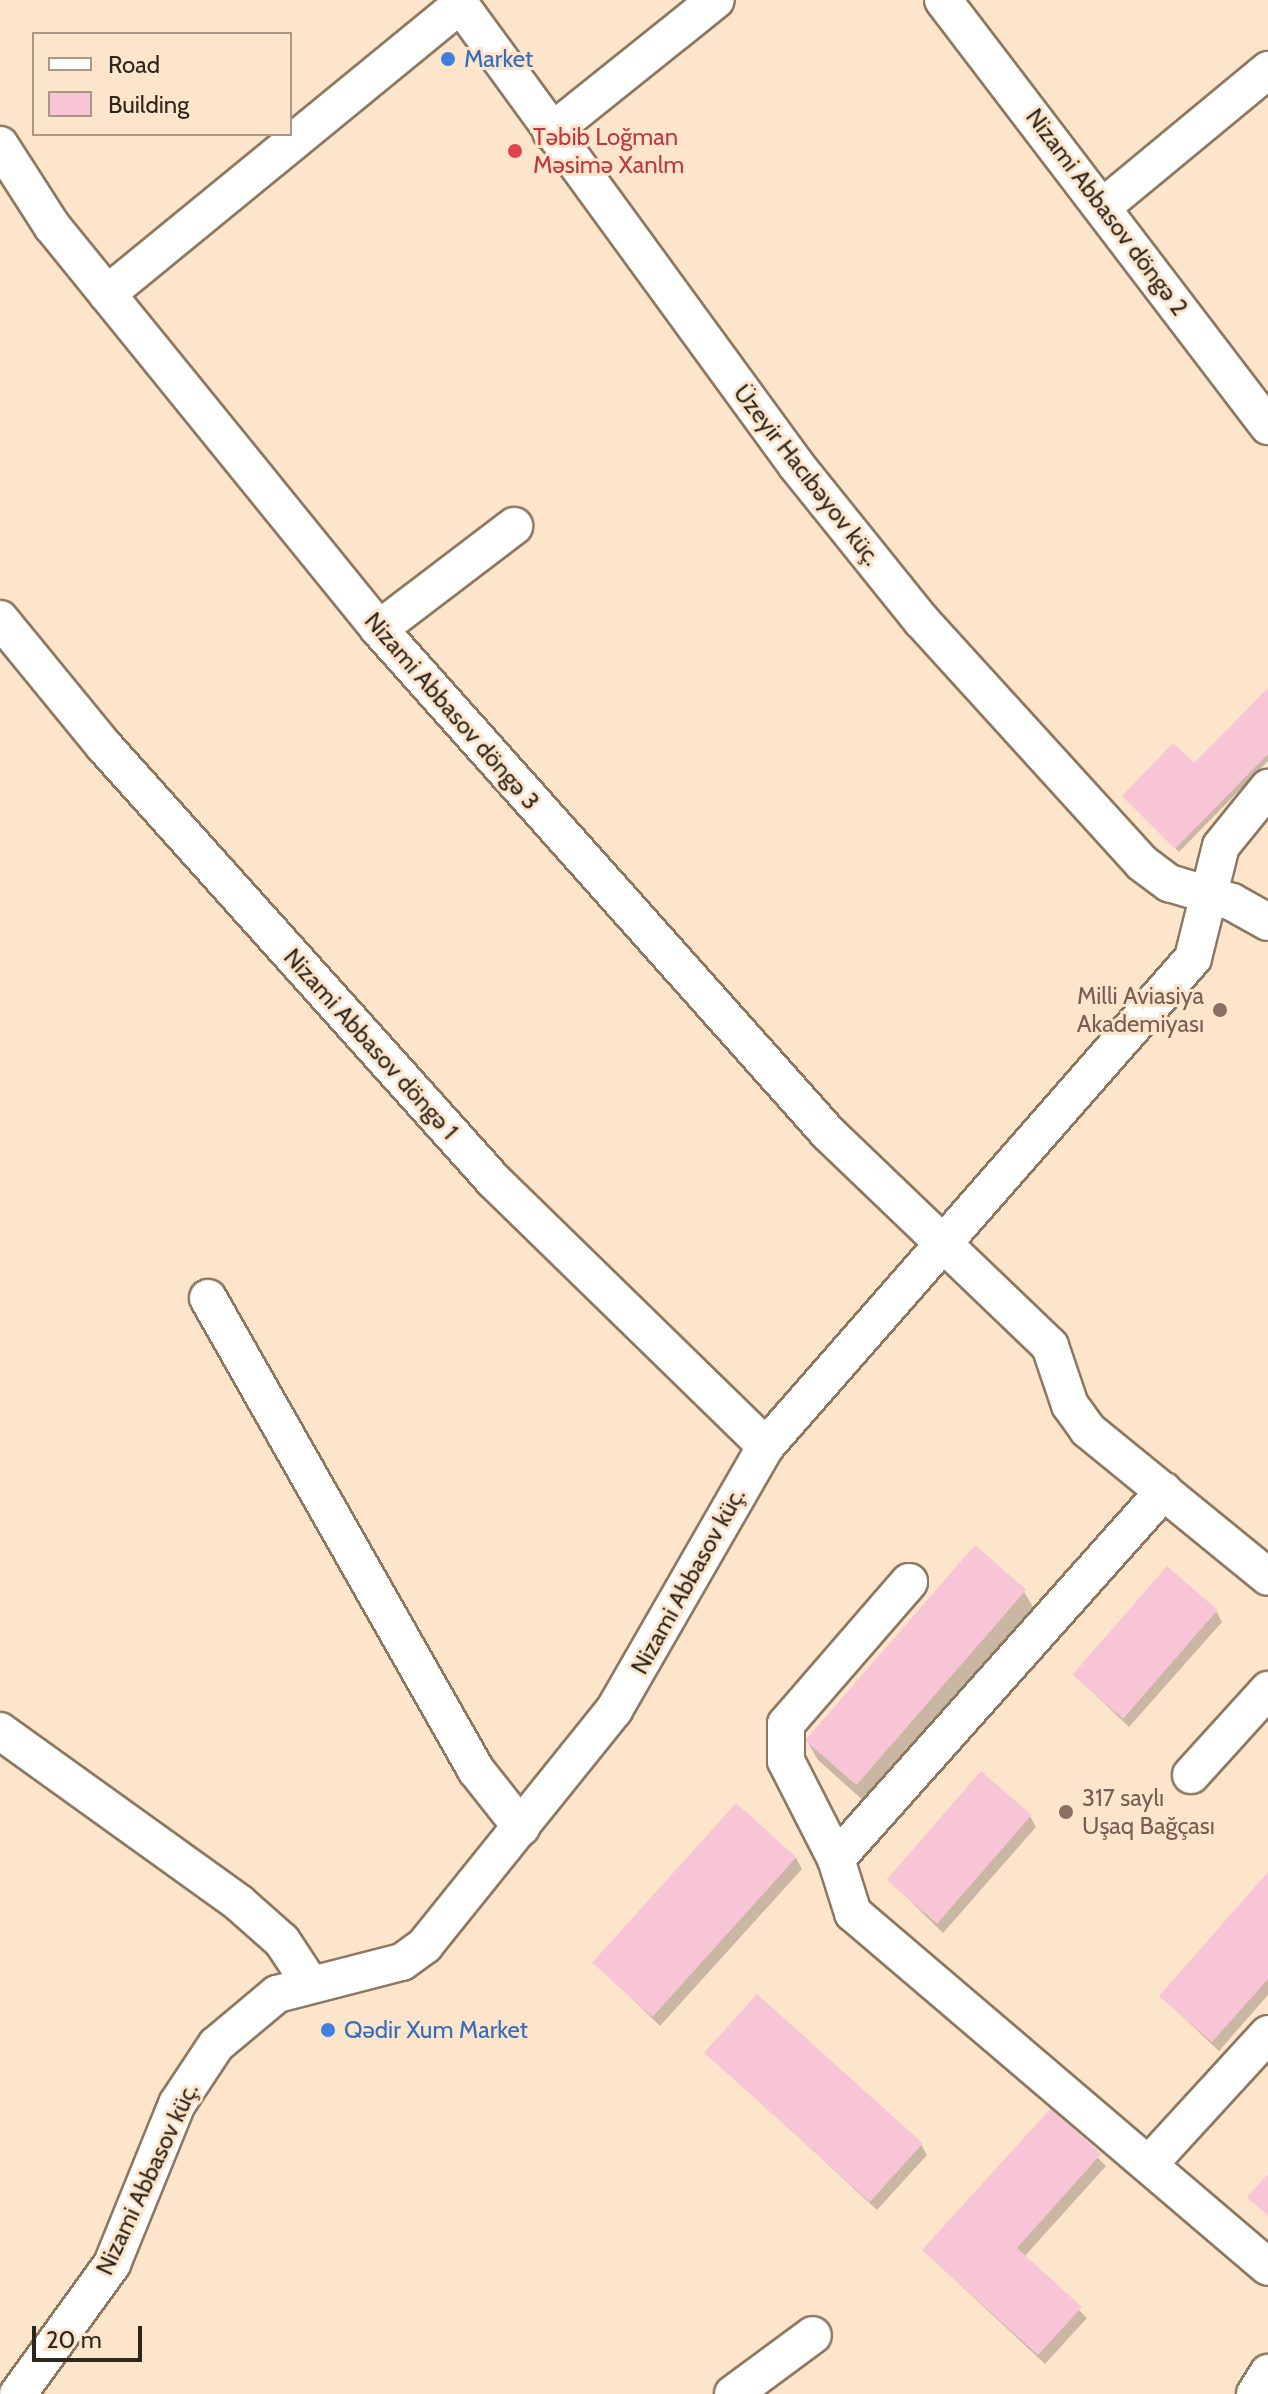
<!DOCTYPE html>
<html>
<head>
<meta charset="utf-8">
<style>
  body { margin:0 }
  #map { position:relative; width:1268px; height:2394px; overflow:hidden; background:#fde5cc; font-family:Cabin,sans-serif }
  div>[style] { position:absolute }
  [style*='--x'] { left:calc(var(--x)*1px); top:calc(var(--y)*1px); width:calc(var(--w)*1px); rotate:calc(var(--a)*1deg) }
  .shadow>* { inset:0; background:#0003 }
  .building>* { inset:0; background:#f8c5d6; transform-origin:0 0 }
  .roads { filter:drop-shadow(2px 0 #8e7861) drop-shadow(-2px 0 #8e7861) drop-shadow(0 2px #8e7861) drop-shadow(0 -2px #8e7861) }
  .minor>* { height:36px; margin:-18px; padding:0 18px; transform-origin:18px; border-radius:18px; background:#fff }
  .dots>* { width:22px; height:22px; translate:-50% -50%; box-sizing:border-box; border:4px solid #fde5cc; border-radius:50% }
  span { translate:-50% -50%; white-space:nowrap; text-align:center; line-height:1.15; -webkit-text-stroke:6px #fde5cc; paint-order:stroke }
  .shop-label { font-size:24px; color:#366cbe }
  .left { translate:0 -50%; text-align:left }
  .health-label { font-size:24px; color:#be3a42 }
  .street-label { font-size:24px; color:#2e251b }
  .education-label { font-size:24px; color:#785e54 }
  .right { translate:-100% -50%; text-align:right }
  .legend { position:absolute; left:32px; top:32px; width:260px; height:104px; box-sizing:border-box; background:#fde5cc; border:2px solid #aa9885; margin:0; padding:10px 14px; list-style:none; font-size:24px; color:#2e251b }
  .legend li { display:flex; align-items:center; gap:16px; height:40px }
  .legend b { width:40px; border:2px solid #aa9885 }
  .scale { position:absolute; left:32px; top:2326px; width:110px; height:36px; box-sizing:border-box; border:4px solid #2e251b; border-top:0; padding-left:10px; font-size:24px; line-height:28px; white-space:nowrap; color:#2e251b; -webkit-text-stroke:6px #fde5cc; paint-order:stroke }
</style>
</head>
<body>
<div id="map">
  <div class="shadow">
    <i style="clip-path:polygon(1268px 691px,1268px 761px,1179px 852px,1127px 800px,1194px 766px)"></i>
    <i style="clip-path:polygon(1024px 1592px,1036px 1612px,866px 1803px,818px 1760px,806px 1739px)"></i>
    <i style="clip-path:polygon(1216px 1611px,1222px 1622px,1129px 1727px,1074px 1674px)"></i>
    <i style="clip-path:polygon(1030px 1816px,1036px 1827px,943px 1933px,888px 1879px)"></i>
    <i style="clip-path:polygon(796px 1858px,802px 1869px,660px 2026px,594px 1962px)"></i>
    <i style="clip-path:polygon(1268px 1875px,1268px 1995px,1219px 2051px,1161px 1996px)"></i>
    <i style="clip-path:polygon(707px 2052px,921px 2144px,927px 2155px,877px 2210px)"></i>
    <i style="clip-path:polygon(1051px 2111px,1106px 2166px,1024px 2257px,1087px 2318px,1045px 2364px,924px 2251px)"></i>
  </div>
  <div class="building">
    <i style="clip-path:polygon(1268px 688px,1268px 754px,1175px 849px,1122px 796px,1173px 743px,1194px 763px)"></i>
    <i style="left:975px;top:1545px;width:68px;height:259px;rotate:41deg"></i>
    <i style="left:1167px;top:1566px;width:67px;height:144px;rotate:41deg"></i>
    <i style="left:981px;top:1771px;width:67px;height:144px;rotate:41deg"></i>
    <i style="left:736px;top:1803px;width:81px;height:215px;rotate:42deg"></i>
    <i style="clip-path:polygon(1268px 1872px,1268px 1979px,1212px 2042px,1159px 1996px)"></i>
    <i style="left:757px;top:1994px;width:223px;height:79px;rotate:42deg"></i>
    <i style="clip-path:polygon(1051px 2108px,1101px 2154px,1017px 2248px,1082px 2307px,1038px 2355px,922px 2250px)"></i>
    <i style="clip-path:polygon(1268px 2174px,1268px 2216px,1247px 2197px)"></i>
  </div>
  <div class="roads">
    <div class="minor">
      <i style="--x:457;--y:0;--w:577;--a:53.88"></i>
      <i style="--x:797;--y:466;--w:198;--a:51.2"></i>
      <i style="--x:921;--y:620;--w:328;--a:47.7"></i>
      <i style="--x:1142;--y:863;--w:34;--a:37"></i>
      <i style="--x:1169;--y:883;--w:66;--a:16.8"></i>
      <i style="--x:1232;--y:902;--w:41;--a:29.1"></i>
      <i style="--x:943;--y:0;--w:536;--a:52.66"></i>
      <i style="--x:551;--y:132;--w:211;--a:-38.7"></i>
      <i style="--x:0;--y:145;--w:96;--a:57.3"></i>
      <i style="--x:52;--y:226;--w:519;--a:50.94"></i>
      <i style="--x:379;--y:629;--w:676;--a:48.3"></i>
      <i style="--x:829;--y:1134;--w:306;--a:43.8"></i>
      <i style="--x:1050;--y:1346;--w:62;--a:71.3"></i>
      <i style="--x:1070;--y:1405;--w:31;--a:54"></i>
      <i style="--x:1088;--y:1430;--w:232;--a:39.2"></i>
      <i style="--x:1105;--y:205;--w:212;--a:-39.6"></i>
      <i style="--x:107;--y:294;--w:456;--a:-39.3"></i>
      <i style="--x:0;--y:619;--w:164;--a:50.7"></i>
      <i style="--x:104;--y:746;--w:584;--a:48.12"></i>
      <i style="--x:494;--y:1181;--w:380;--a:44.3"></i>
      <i style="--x:379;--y:629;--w:170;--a:-37.3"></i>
      <i style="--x:208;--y:1298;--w:543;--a:60.41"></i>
      <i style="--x:476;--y:1770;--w:73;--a:51.7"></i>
      <i style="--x:1164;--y:1491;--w:493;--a:131.7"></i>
      <i style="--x:836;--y:1859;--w:57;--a:72.5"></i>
      <i style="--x:853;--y:1913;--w:545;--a:40.46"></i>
      <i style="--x:0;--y:1731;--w:294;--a:35.7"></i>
      <i style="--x:239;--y:1903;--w:57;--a:41.5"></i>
      <i style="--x:282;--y:1941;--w:49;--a:56.6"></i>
      <i style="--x:1191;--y:1775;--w:115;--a:-47.8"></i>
      <i style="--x:836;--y:1859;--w:110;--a:-117"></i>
      <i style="--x:786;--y:1761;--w:37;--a:-90"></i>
      <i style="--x:786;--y:1724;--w:188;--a:-49.1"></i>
      <i style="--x:1150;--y:2163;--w:175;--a:-47.5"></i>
      <i style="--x:18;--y:2394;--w:160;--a:-54.1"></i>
      <i style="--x:112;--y:2264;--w:173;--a:-67.9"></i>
      <i style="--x:177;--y:2104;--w:71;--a:-56.5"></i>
      <i style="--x:216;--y:2045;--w:80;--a:-39.9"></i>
      <i style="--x:277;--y:1994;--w:129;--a:-14.4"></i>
      <i style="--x:402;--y:1962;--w:29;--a:-36"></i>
      <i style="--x:425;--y:1945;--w:302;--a:-51.2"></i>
      <i style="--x:614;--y:1710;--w:305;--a:-60.1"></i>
      <i style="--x:766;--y:1446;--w:648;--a:-48.81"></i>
      <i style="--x:1193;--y:958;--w:115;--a:-76"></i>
      <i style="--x:1221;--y:846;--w:75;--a:-51"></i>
      <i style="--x:733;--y:2394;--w:99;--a:-36.4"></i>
      <i style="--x:1255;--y:2394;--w:25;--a:-58"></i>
    </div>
  </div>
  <div class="dots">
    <i style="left:448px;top:59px;background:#3f7fe0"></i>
    <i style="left:515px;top:151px;background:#e0444e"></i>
    <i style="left:1220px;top:1010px;background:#8d6e63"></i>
    <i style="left:1066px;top:1812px;background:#8d6e63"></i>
    <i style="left:328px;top:2030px;background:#3f7fe0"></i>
  </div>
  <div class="shop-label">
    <span class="left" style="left:464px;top:59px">Market</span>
    <span class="left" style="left:344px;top:2030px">Qədir Xum Market</span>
  </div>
  <div class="health-label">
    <span class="left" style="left:533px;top:151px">Təbib Loğman<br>Məsimə Xanlm</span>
  </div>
  <div class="street-label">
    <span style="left:1107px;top:212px;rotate:53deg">Nizami Abbasov döngə 2</span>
    <span style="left:807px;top:475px;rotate:52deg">Üzeyir Hacıbəyov küç.</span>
    <span style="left:452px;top:711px;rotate:49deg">Nizami Abbasov döngə 3</span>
    <span style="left:371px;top:1044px;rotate:48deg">Nizami Abbasov döngə 1</span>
    <span style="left:688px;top:1581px;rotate:-61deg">Nizami Abbasov küç.</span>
    <span style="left:147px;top:2179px;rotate:-65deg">Nizami Abbasov küç.</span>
  </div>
  <div class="education-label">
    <span class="right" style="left:1204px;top:1010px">Milli Aviasiya<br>Akademiyası</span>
    <span class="left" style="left:1082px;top:1812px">317 saylı<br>Uşaq Bağçası</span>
  </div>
  <ul class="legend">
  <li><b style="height:10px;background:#fff"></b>Road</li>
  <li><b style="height:22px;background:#f8c5d6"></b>Building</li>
  </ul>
  <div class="scale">20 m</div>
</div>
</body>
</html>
